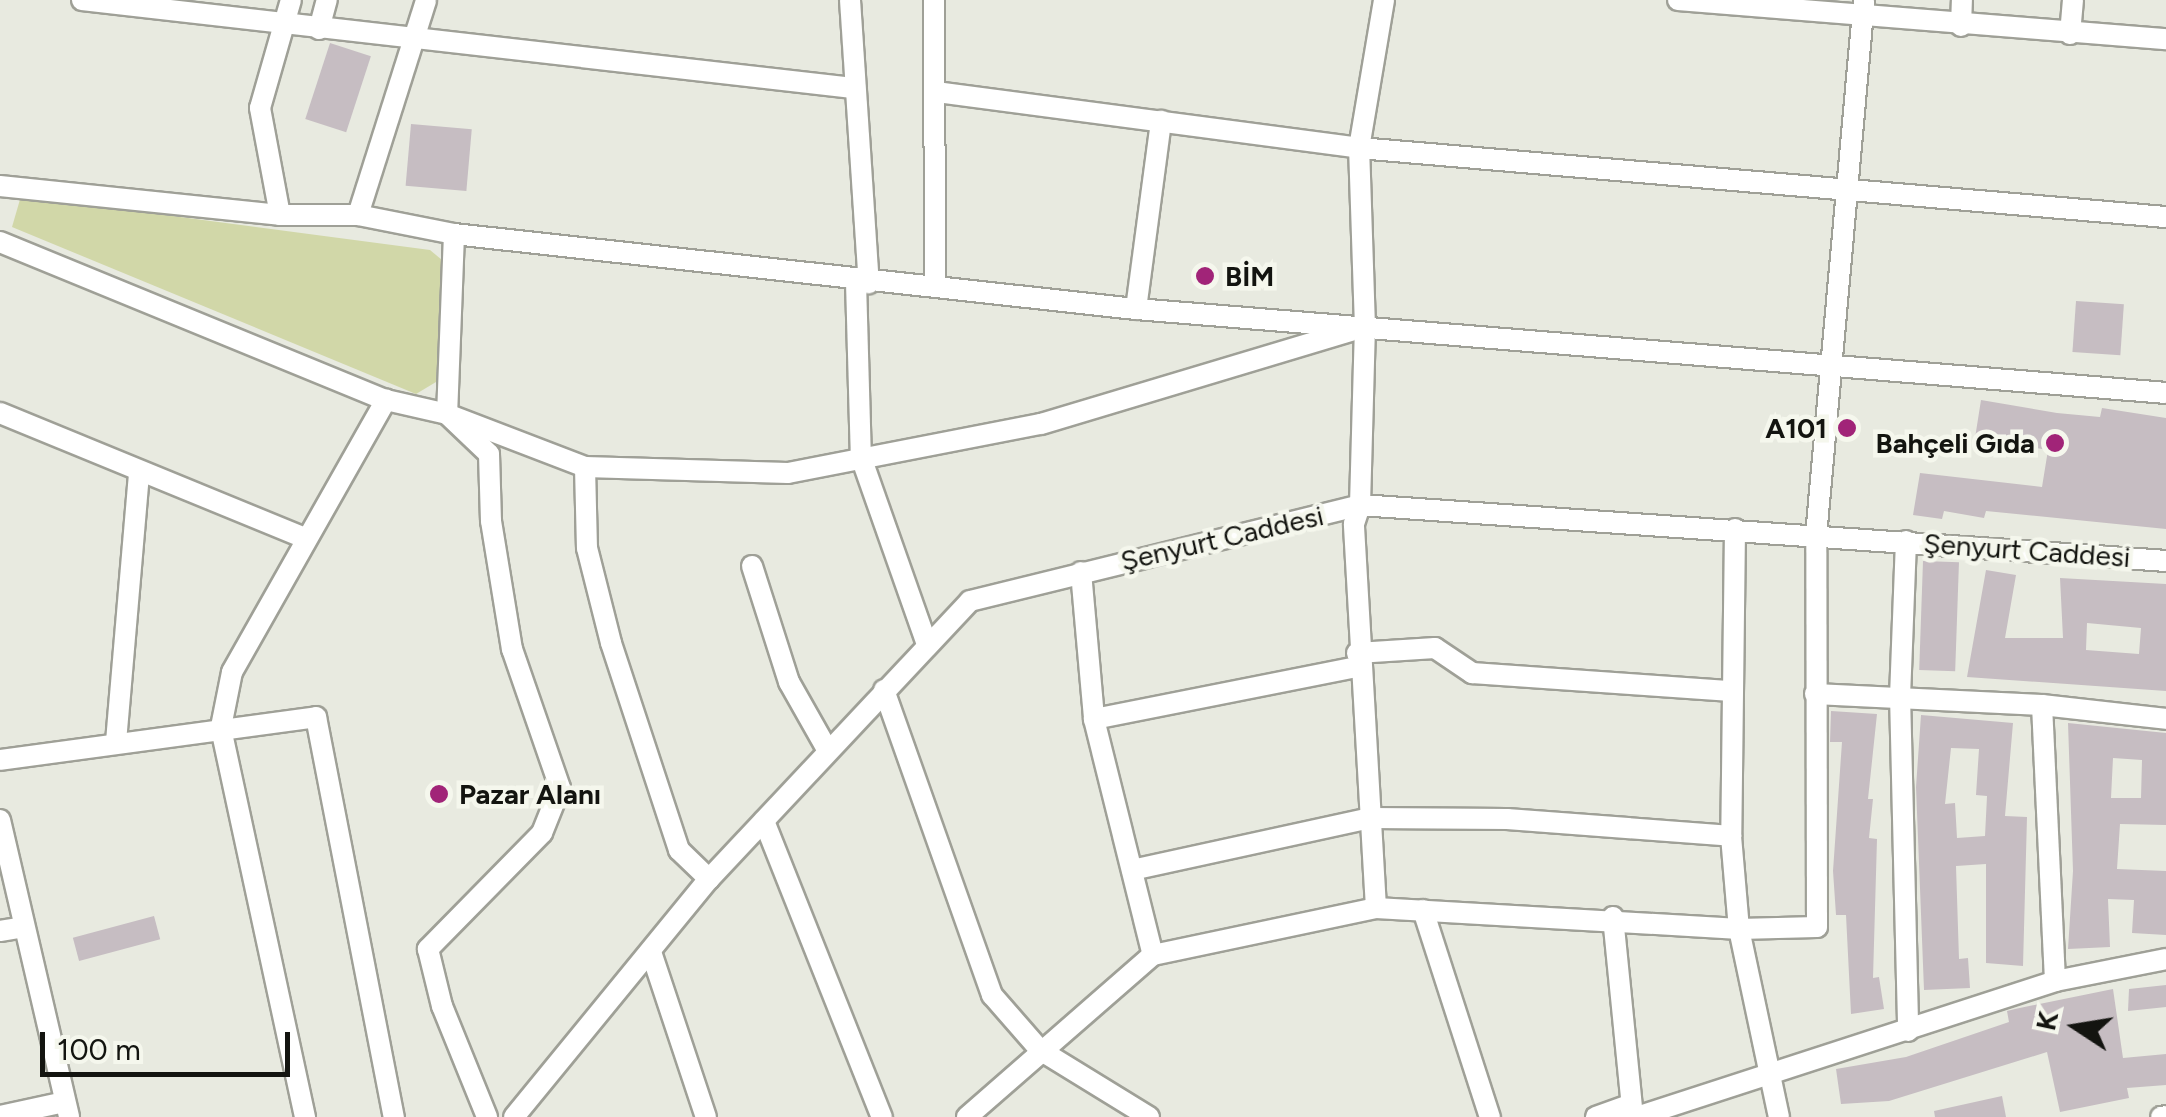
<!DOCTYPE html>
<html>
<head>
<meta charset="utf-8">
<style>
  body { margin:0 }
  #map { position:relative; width:2166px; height:1117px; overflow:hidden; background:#e8eae0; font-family:Figtree,sans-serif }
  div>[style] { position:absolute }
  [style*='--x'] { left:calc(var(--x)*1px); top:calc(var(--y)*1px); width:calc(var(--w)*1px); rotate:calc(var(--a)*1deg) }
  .green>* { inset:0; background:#d1d7a8 }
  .building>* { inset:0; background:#c6bdc2; transform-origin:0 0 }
  .roads { filter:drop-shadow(2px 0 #9fa097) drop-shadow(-2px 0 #9fa097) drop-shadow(0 2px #9fa097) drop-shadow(0 -2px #9fa097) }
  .minor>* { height:20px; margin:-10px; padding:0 10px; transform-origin:10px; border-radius:10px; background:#fff }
  .dots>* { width:28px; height:28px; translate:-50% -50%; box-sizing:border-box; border:5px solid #f5f7ed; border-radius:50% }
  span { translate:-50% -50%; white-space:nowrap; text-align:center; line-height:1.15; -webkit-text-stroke:9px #f5f7ed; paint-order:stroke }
  .poi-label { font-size:28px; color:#131410; font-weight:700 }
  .left { translate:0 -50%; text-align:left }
  .right { translate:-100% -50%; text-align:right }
  .street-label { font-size:28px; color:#131410 }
  .north { position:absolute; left:2026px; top:977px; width:100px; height:100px; -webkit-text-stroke:8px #f5f7ed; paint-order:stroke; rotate:282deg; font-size:28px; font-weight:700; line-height:40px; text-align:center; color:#131410 }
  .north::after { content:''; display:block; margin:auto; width:35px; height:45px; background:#131410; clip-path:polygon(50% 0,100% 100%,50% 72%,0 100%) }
  .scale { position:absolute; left:40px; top:1032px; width:250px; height:45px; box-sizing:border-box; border:5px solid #131410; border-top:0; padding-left:12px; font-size:30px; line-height:35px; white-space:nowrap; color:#131410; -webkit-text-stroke:8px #f5f7ed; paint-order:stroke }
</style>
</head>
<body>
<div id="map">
  <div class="green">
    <i style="clip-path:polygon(21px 196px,430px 250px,442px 260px,443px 275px,436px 382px,416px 394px,12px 227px)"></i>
  </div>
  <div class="building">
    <i style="left:330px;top:43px;width:43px;height:80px;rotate:18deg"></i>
    <i style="left:411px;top:124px;width:61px;height:62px;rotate:5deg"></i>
    <i style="left:2076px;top:301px;width:48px;height:51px;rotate:4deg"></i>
    <i style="clip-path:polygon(1981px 400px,2057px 413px,2100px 417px,2102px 408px,2166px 418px,2166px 529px,1986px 511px,1984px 518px,1944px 511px,1942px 519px,1913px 515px,1920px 473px,2042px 487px,2048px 450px,1975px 438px)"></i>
    <i style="left:1923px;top:561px;width:36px;height:109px;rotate:2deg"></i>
    <i style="clip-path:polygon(evenodd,1986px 570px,2016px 575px,2005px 638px,2063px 638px,2060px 578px,2166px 584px,2166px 691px,1967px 677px,1986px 570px,2087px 623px,2141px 628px,2139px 654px,2086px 650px,2087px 623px)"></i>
    <i style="clip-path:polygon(1831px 711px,1877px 714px,1868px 799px,1873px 799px,1869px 838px,1877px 839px,1873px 978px,1879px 977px,1884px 1009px,1851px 1014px,1846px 915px,1836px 915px,1833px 871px,1842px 742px,1830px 742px)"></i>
    <i style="clip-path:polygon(evenodd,1921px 715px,2013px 723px,2005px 816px,2027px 817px,2023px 966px,1986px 963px,1986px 864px,1956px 866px,1959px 959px,1968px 958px,1970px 988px,1924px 990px,1916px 787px,1921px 715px,1951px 748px,1979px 749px,1976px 795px,1987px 796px,1985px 836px,1957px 838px,1955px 803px,1945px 804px,1951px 748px)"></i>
    <i style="clip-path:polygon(evenodd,2068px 723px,2166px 733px,2166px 825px,2120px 824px,2117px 869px,2166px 871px,2166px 935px,2132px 933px,2134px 900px,2108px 899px,2110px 947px,2068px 949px,2073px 871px,2068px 723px,2113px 758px,2142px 760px,2141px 798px,2111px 798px,2113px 758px)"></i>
    <i style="left:154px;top:916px;width:24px;height:84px;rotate:75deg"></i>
    <i style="clip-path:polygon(2166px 985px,2166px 1007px,2128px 1011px,2129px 989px)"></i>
    <i style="clip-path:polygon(2113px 989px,2123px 1058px,2166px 1054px,2166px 1085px,2127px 1088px,2129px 1098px,2060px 1112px,2047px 1052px,1889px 1101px,1841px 1104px,1836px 1069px,1906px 1057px,2009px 1022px,2007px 1011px,2015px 1009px)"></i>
    <i style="clip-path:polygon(2002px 1096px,2006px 1117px,1935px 1117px,1934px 1111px)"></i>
  </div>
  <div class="roads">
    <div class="minor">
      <i style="--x:82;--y:0;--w:776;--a:6.51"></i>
      <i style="--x:850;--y:0;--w:284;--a:86.2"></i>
      <i style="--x:934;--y:0;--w:287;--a:89.8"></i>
      <i style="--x:1678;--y:0;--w:490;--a:4.6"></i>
      <i style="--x:1961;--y:26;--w:26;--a:-88"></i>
      <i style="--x:319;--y:29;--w:30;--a:-75"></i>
      <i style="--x:2070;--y:34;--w:34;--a:-85"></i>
      <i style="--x:936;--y:92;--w:427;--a:7.5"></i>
      <i style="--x:1359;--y:148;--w:810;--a:4.89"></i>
      <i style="--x:0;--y:186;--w:281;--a:5.9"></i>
      <i style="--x:280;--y:215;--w:78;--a:0"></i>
      <i style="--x:358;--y:215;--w:98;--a:11.2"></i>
      <i style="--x:454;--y:234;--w:686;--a:6.28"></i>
      <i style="--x:1136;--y:309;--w:1033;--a:4.66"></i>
      <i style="--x:280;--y:215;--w:109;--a:-100.6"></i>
      <i style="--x:260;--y:108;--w:112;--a:-74"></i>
      <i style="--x:358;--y:215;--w:225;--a:-72.4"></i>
      <i style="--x:454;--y:234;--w:180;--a:92.2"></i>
      <i style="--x:447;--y:414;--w:58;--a:43.6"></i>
      <i style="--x:489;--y:454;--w:67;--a:88.3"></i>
      <i style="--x:491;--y:521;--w:130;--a:80.7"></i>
      <i style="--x:512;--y:649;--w:147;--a:70.9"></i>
      <i style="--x:560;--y:788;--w:48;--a:111.8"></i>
      <i style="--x:542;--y:833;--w:163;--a:134.5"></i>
      <i style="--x:428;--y:949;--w:59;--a:76.2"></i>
      <i style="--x:442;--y:1006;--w:120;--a:67.9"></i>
      <i style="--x:0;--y:242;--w:417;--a:22.3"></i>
      <i style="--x:386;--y:400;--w:63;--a:12.9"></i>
      <i style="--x:447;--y:414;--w:148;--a:21"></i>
      <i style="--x:585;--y:467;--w:203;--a:1.7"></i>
      <i style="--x:788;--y:473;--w:258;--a:-11"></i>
      <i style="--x:1041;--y:424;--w:324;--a:-16.7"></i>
      <i style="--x:856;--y:282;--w:175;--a:88.4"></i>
      <i style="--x:861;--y:457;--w:198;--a:70.6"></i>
      <i style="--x:1136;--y:309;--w:190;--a:-82.4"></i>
      <i style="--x:0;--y:413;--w:330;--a:22.3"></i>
      <i style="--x:585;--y:467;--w:81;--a:88.6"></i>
      <i style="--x:587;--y:548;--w:98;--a:75.8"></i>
      <i style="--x:611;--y:643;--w:218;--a:71.8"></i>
      <i style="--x:679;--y:850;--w:42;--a:44"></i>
      <i style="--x:1735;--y:529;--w:307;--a:90.7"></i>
      <i style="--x:1731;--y:836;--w:93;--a:85.1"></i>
      <i style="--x:1739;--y:929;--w:192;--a:78"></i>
      <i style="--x:1906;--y:541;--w:154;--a:92.2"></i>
      <i style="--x:1900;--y:695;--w:336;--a:88.6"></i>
      <i style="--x:752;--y:566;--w:122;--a:72.3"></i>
      <i style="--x:789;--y:682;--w:79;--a:60.5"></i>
      <i style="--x:1081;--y:572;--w:148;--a:84.9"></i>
      <i style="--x:1094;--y:719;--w:243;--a:76"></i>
      <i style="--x:1357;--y:653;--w:78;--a:-3.7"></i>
      <i style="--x:1435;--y:648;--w:45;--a:34"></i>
      <i style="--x:1472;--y:673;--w:260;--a:4"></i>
      <i style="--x:884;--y:690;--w:324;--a:70.5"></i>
      <i style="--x:992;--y:995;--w:73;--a:48.9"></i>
      <i style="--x:1040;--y:1050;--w:128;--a:31.6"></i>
      <i style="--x:1815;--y:694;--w:227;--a:2.8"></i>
      <i style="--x:2042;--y:705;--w:125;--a:6.4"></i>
      <i style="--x:2042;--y:705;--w:276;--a:87.3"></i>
      <i style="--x:1094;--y:719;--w:268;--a:-11.2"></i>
      <i style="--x:116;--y:742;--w:269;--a:-85.1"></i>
      <i style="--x:0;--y:760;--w:319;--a:-7.7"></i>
      <i style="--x:316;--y:717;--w:408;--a:79"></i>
      <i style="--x:0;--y:820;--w:305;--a:76.9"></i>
      <i style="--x:764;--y:821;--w:319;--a:68.3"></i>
      <i style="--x:1132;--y:870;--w:244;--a:-12.3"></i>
      <i style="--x:1370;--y:818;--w:137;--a:0.4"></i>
      <i style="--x:1507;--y:819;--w:225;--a:4.3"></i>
      <i style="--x:1376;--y:908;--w:385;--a:-93.3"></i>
      <i style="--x:1354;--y:524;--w:20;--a:-72"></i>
      <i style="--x:1360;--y:505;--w:178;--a:-88.4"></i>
      <i style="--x:1365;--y:327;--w:179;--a:-91.9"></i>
      <i style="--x:1359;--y:148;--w:150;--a:-80.4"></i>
      <i style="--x:1423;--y:910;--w:218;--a:72.1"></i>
      <i style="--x:1613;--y:917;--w:201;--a:84.3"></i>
      <i style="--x:0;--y:931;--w:24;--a:-9"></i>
      <i style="--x:652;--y:955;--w:171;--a:71.6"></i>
      <i style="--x:0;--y:1116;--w:66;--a:-12.2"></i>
      <i style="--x:305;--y:1117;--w:399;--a:-102.2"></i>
      <i style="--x:221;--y:727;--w:56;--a:-78.7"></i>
      <i style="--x:232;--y:672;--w:313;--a:-60.5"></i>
      <i style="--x:514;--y:1117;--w:308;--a:-50.7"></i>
      <i style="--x:709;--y:879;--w:381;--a:-46.8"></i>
      <i style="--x:970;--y:601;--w:402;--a:-13.8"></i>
      <i style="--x:1360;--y:505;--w:808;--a:3.97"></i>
      <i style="--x:967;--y:1117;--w:247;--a:-41.1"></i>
      <i style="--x:1153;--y:955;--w:228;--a:-11.9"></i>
      <i style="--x:1376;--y:908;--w:364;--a:3.3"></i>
      <i style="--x:1739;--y:929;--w:78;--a:-1.5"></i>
      <i style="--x:1817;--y:927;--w:391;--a:-90.1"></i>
      <i style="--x:1816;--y:536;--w:538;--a:-84.88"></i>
      <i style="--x:1596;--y:1117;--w:37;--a:-20"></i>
      <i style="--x:1637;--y:1117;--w:440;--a:-18"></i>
      <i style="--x:2055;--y:981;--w:113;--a:-11.2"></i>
      <i style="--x:2161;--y:1117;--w:5;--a:-11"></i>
    </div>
  </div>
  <div class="dots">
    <i style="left:1205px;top:276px;background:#a12478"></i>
    <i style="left:1847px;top:428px;background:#a12478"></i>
    <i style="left:2055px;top:443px;background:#a12478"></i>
    <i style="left:439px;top:794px;background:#a12478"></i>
  </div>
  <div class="poi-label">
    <span class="left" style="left:1225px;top:276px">BİM</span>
    <span class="right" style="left:1827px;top:428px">A101</span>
    <span class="right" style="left:2035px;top:443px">Bahçeli Gıda</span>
    <span class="left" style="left:459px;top:794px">Pazar Alanı</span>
  </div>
  <div class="street-label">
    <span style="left:1222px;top:538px;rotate:-13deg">Şenyurt Caddesi</span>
    <span style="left:2027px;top:550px;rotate:4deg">Şenyurt Caddesi</span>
  </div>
  <div class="north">K</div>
  <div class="scale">100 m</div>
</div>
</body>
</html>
